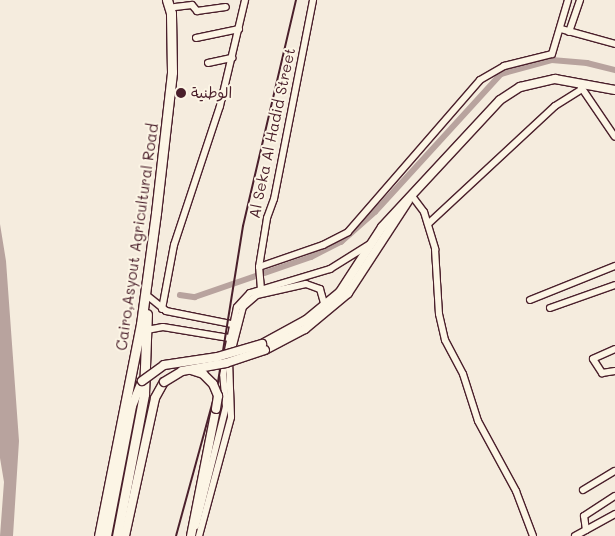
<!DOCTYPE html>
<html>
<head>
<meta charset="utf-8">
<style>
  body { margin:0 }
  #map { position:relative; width:615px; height:536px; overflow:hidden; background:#f5ecde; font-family:Mali,"Playpen Sans Arabic",sans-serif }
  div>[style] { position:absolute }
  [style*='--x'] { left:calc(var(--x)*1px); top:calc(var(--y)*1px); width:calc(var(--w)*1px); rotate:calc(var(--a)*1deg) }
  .water>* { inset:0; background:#b8a39e }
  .canal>* { height:5.5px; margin:-2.75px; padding:0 2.75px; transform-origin:2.75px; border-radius:2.75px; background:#b8a39e }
  .roads { filter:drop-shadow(1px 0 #4a1f2b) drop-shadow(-1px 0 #4a1f2b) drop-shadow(0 1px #4a1f2b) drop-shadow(0 -1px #4a1f2b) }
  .minor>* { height:6px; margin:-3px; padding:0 3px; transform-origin:3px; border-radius:3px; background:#fcf5e5 }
  .major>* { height:8px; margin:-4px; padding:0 4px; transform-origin:4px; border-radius:4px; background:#fcf5e5 }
  .highway>* { height:9px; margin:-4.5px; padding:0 4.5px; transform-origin:4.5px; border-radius:4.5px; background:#fcf5e5 }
  .rail>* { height:2px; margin:-1px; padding:0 1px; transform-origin:1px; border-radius:1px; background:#4a1f2b }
  .bridges { filter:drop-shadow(1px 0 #4a1f2b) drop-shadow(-1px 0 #4a1f2b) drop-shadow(0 1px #4a1f2b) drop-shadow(0 -1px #4a1f2b) }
  .major-bridge>* { height:8px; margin:-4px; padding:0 4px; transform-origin:4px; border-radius:4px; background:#fcf5e5 }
  .dots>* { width:14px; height:14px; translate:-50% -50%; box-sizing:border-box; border:2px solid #fcf5e5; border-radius:50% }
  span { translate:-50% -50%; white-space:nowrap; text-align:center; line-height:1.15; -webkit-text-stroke:4px #fcf5e5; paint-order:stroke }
  .poi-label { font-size:15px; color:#4a1f2b }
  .left { translate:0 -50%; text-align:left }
  .street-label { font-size:15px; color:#4a1f2b }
</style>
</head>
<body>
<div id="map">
  <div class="water">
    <i style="clip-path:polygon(0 224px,6px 261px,19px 441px,13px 536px,0 536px,4px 482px,0 458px)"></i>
  </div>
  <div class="canal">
    <i style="--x:180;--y:295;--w:15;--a:8"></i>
    <i style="--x:195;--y:297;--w:123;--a:-19"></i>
    <i style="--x:311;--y:257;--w:34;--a:-27"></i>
    <i style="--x:341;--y:242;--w:45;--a:-41.4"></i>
    <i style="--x:375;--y:212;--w:187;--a:-47.6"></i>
    <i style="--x:501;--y:74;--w:53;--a:-15.4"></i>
    <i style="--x:552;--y:60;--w:35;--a:5"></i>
    <i style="--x:587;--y:63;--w:29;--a:14"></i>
  </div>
  <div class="roads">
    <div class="minor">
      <i style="--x:175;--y:7;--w:17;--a:-7"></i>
      <i style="--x:192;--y:5;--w:8;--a:50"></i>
      <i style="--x:197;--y:11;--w:29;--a:-8"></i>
      <i style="--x:561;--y:29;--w:56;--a:15.5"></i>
      <i style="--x:569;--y:32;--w:34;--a:-71"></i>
      <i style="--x:196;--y:38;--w:44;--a:-11.8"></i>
      <i style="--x:208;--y:63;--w:25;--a:-12"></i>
      <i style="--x:581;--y:87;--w:60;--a:55.8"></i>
      <i style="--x:412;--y:196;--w:20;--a:53"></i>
      <i style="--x:424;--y:212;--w:39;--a:73"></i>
      <i style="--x:435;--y:249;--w:65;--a:86.5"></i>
      <i style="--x:439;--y:314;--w:27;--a:77"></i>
      <i style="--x:445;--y:340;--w:38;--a:62"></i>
      <i style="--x:463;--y:374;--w:49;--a:72.3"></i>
      <i style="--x:478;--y:421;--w:80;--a:61.5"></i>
      <i style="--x:516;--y:491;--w:48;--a:69.3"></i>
      <i style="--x:428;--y:224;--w:173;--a:-42.9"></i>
      <i style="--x:555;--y:106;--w:32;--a:-32"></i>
      <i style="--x:259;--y:267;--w:68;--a:-19"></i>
      <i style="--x:323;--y:245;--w:28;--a:-27"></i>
      <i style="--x:348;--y:232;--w:201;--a:-49"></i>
      <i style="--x:480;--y:80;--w:28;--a:-30"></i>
      <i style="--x:504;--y:66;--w:49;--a:-14"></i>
      <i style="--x:552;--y:54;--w:56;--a:-73.5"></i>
      <i style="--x:261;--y:289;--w:22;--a:-95"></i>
      <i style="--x:259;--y:267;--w:50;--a:-80.7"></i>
      <i style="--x:267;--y:218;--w:20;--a:-70"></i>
      <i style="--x:274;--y:199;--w:203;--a:-78.9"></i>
      <i style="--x:149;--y:297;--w:22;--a:39"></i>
      <i style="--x:166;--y:311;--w:66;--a:11.3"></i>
      <i style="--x:530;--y:300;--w:92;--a:-21.8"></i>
      <i style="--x:550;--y:308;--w:69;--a:-19.5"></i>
      <i style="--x:162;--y:309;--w:65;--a:-79.4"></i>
      <i style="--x:174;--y:245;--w:146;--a:-71.7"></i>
      <i style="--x:220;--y:106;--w:109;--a:-76.7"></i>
      <i style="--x:147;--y:330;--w:16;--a:-11"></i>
      <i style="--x:163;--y:327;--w:67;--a:9.5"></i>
      <i style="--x:615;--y:349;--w:24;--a:156"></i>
      <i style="--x:593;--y:359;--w:17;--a:57"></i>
      <i style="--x:602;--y:373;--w:13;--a:-9"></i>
      <i style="--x:583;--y:490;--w:37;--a:-31"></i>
      <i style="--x:196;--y:526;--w:123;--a:-75.9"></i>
      <i style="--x:226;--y:407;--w:33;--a:-95"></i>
      <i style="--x:223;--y:374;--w:68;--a:-78.2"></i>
      <i style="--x:237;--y:307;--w:19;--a:-47"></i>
      <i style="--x:250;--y:293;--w:84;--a:-16.7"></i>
      <i style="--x:330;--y:269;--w:47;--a:-32"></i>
      <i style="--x:586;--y:530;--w:14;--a:-98"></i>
      <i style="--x:584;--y:516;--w:37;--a:-33"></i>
      <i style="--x:199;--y:536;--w:123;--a:-74.9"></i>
      <i style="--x:231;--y:417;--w:56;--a:-92"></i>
      <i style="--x:229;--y:361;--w:56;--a:-75.5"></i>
      <i style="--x:243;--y:307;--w:18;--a:-41"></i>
      <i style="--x:257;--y:295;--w:50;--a:-12.7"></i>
      <i style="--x:306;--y:284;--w:15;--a:20"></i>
      <i style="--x:320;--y:289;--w:18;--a:74"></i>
      <i style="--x:575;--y:536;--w:46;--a:-28.8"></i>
    </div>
    <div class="major">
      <i style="--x:262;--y:344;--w:50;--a:-28.6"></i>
      <i style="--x:306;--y:320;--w:44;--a:-39.5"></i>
      <i style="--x:340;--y:292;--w:77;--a:-57.1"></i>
      <i style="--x:382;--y:227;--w:173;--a:-47.1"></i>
      <i style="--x:500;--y:100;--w:24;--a:-33"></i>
      <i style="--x:520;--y:87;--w:36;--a:-13"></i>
      <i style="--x:555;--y:79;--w:61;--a:10.4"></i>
      <i style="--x:265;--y:350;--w:45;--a:-27.7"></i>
      <i style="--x:305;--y:329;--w:56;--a:-39.9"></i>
      <i style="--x:348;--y:293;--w:110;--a:-56.9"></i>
      <i style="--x:107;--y:536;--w:132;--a:-79.1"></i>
      <i style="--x:132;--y:406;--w:27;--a:-68"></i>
      <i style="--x:125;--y:536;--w:141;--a:-77.7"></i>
      <i style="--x:155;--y:398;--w:18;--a:-61"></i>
      <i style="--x:191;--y:536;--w:129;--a:-78.9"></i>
    </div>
    <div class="highway">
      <i style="--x:99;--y:536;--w:216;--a:-78.8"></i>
      <i style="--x:141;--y:324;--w:112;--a:-82.3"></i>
      <i style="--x:156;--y:213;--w:142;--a:-83.5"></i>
      <i style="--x:172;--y:72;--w:59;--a:-91"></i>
      <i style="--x:171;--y:13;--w:14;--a:-107"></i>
      <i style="--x:117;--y:536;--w:145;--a:-79.2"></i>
      <i style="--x:144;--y:394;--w:80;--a:-87.9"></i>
    </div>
  </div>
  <div class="rail">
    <i style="--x:176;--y:536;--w:160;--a:-74.7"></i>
    <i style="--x:218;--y:382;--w:158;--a:-80.9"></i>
    <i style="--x:243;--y:226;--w:232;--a:-76.8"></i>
  </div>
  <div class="bridges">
    <div class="major-bridge">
      <i style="--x:191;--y:370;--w:13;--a:18"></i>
      <i style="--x:203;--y:374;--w:14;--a:45"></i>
      <i style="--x:213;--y:384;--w:13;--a:67"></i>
      <i style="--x:218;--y:396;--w:13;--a:99"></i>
      <i style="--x:142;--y:381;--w:27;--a:-36"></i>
      <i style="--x:164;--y:365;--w:54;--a:-8.6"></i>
      <i style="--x:217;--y:357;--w:47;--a:-16.1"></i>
      <i style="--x:164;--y:382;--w:21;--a:-31"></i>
      <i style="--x:182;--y:371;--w:45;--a:-10.3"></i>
      <i style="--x:226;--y:363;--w:41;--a:-18.4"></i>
    </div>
  </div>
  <div class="dots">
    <i style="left:181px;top:93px;background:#4a1f2b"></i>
  </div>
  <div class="poi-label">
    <span class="left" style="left:191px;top:93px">الوطنية</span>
  </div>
  <div class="street-label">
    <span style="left:272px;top:133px;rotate:-78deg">Al Seka Al Hadid Street</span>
    <span style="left:137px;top:237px;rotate:-82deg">Cairo,Asyout Agricultural Road</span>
  </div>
</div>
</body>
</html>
